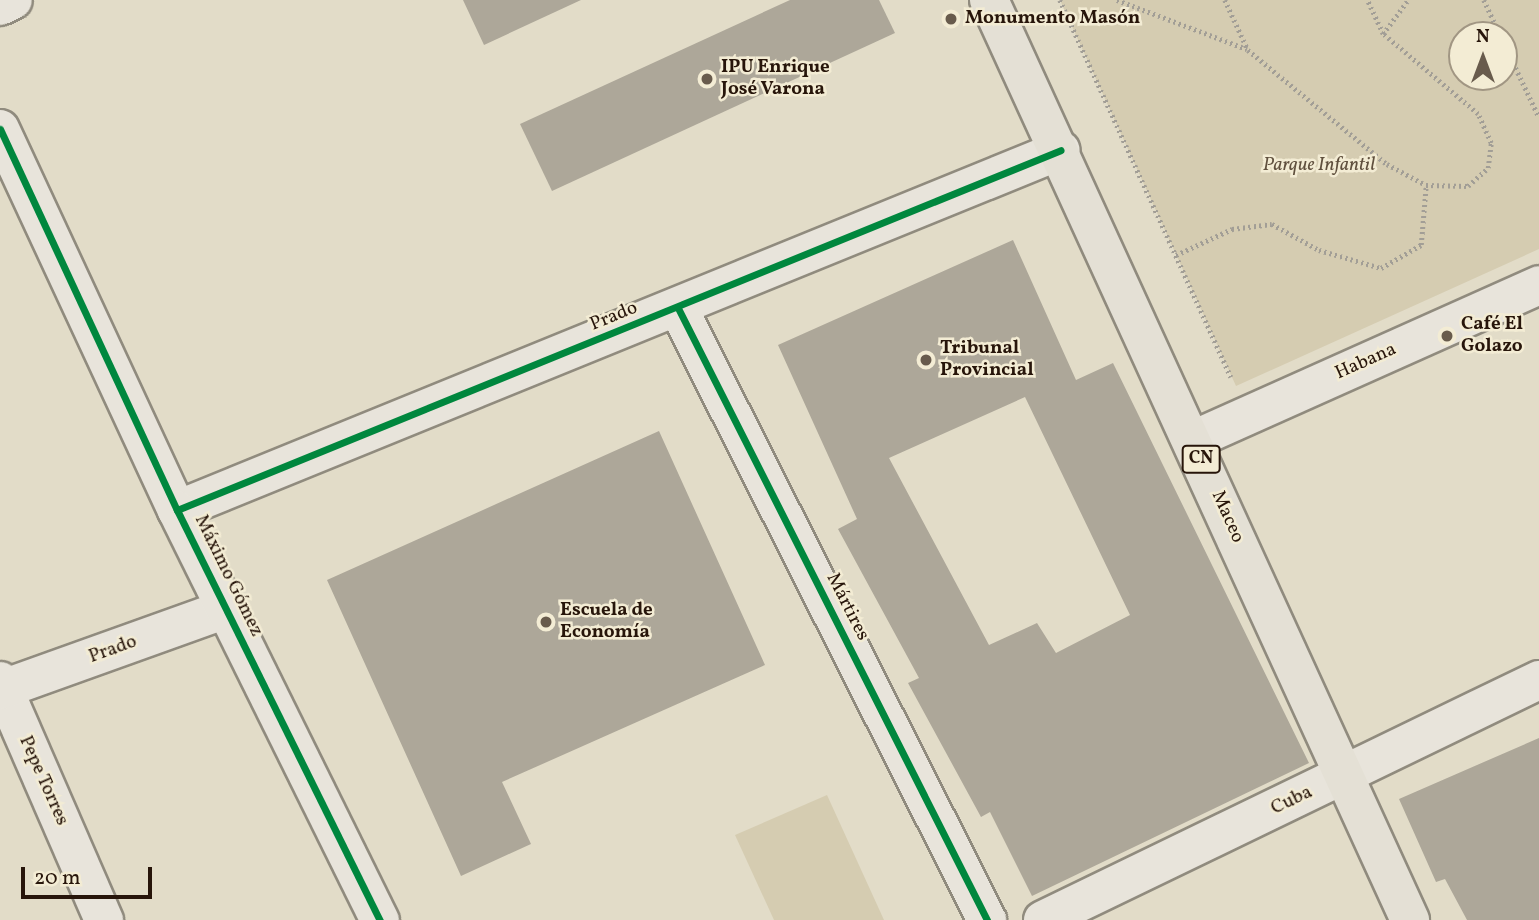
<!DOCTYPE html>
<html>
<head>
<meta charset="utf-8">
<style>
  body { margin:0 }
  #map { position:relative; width:1539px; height:920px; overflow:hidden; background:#e2dcc8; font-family:Vollkorn,serif }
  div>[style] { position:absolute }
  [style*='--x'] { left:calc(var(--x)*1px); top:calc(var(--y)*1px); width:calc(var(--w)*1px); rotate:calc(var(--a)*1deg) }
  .green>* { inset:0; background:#d5ccb1 }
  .building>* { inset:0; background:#ada799 }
  .path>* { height:4.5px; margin-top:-2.25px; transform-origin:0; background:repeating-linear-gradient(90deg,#a29e96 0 2px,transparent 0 5.5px) }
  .roads { filter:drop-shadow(2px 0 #908b7e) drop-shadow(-2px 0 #908b7e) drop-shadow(0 2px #908b7e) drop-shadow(0 -2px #908b7e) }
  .street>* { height:38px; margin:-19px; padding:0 19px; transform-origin:19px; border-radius:19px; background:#e8e4db }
  .secondary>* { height:38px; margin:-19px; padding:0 19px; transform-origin:19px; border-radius:19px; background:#e8e4db }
  .primary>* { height:38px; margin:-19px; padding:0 19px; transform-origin:19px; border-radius:19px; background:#e4e0d5 }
  .cycleway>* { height:7px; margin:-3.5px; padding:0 3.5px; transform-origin:3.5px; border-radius:3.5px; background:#00873e }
  .dots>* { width:19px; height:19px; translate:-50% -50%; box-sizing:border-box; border:4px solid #f3ecd4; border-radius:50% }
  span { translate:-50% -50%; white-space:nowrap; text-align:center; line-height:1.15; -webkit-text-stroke:5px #f3ecd4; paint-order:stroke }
  .shield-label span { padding:2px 5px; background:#f3ecd4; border:2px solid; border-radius:5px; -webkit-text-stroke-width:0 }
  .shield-label { font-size:18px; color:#27150a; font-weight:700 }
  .poi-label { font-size:19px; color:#27150a; font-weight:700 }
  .left { translate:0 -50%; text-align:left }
  .park-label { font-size:19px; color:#60503e; font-style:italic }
  .street-label { font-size:19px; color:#27150a }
  .north { position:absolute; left:1448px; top:21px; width:70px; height:70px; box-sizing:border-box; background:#f3ecd4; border:2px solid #a19683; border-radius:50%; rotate:0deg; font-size:19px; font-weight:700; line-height:28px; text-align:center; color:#27150a }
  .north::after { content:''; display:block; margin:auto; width:24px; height:32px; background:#685b4c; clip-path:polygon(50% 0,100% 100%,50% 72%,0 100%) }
  .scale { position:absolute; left:21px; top:867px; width:131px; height:32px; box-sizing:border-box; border:4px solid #27150a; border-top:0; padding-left:9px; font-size:21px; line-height:24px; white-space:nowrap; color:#27150a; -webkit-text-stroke:5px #f3ecd4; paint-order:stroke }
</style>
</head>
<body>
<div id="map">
  <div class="green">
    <i style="clip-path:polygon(evenodd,1060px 0,1539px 0,1539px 249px,1236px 386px,1060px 0,1504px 35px,1504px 77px,1462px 77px,1462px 35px,1504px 35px)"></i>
    <i style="clip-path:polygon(827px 795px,884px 920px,774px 920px,735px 835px)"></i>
  </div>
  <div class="building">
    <i style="clip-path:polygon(463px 0,581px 0,484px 45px)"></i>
    <i style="clip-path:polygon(790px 0,879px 0,895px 33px,552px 191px,520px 124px)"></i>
    <i style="clip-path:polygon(evenodd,1013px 240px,1076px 380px,1113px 363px,1309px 763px,1032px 896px,990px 812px,981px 817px,908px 683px,919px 678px,838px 529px,857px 519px,778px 345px,1013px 240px,1025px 397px,1130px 615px,1056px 653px,1037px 623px,989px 645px,889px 458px,1025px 397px)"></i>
    <i style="clip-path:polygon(659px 431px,765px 665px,502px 782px,531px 844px,461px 876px,327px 580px)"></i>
    <i style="clip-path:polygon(1539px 738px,1539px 920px,1467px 920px,1445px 879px,1436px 882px,1399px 799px)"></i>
  </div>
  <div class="path">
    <i style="--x:1060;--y:0;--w:414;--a:65.6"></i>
    <i style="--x:1117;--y:0;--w:139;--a:20.7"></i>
    <i style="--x:1225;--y:0;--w:55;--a:65.3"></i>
    <i style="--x:1248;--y:50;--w:180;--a:39.4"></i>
    <i style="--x:1387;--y:164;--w:44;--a:28.3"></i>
    <i style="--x:1426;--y:185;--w:42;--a:1.4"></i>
    <i style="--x:1468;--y:186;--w:27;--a:-42"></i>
    <i style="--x:1488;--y:168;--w:25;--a:-83"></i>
    <i style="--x:1491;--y:143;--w:32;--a:-114"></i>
    <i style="--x:1478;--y:114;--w:124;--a:-139.9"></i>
    <i style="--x:1383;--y:34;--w:38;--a:-115"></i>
    <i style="--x:1484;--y:0;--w:38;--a:65"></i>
    <i style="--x:1383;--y:34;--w:42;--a:-53.7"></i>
    <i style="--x:1504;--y:43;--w:82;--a:64.7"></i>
    <i style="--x:1176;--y:255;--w:62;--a:-24.9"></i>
    <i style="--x:1232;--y:229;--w:40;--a:-7.1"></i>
    <i style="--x:1272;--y:224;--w:54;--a:29"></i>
    <i style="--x:1319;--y:250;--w:65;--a:16.2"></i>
    <i style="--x:1381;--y:268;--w:46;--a:-29.9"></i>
    <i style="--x:1421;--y:245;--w:60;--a:-85.2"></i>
  </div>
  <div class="roads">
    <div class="street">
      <i style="--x:0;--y:6;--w:14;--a:-25"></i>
      <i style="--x:678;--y:308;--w:686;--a:63.21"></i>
      <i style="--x:1193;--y:440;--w:379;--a:-24.1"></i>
      <i style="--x:177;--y:510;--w:954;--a:-22.16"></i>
      <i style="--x:0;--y:681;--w:261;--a:66.5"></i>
      <i style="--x:0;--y:690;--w:240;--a:-19.7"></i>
    </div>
    <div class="secondary">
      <i style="--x:0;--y:129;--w:420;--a:65.1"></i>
      <i style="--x:177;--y:510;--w:458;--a:63.7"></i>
      <i style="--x:1043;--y:920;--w:551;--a:-25.82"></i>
    </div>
    <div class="primary">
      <i style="--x:989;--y:0;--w:1012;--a:65.41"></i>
    </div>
  </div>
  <div class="cycleway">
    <i style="--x:0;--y:129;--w:420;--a:65.1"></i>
    <i style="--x:177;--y:510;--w:458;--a:63.7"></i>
    <i style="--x:678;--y:308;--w:686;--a:63.21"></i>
    <i style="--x:177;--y:510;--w:954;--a:-22.16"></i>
  </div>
  <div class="dots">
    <i style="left:951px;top:19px;background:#685b4c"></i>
    <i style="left:707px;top:79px;background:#685b4c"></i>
    <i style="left:1447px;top:336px;background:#685b4c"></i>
    <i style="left:926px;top:360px;background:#685b4c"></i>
    <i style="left:546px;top:622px;background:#685b4c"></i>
  </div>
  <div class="shield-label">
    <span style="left:1201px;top:459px">CN</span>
  </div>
  <div class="poi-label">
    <span class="left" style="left:965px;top:19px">Monumento Masón</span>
    <span class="left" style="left:721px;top:79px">IPU Enrique<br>José Varona</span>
    <span class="left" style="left:1461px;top:336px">Café El<br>Golazo</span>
    <span class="left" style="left:940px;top:360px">Tribunal<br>Provincial</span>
    <span class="left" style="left:560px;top:622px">Escuela de<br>Economía</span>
  </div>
  <div class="park-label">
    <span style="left:1319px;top:166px">Parque Infantil</span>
  </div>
  <div class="street-label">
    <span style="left:614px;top:317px;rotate:-22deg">Prado</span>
    <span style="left:1366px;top:362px;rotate:-24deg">Habana</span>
    <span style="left:1227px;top:517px;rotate:66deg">Maceo</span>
    <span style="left:228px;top:576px;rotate:64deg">Máximo Gómez</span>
    <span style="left:847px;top:607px;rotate:63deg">Mártires</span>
    <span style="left:113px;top:650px;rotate:-20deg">Prado</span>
    <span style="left:43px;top:781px;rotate:66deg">Pepe Torres</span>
    <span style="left:1292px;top:801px;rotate:-26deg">Cuba</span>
  </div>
  <div class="north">N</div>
  <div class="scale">20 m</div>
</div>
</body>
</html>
